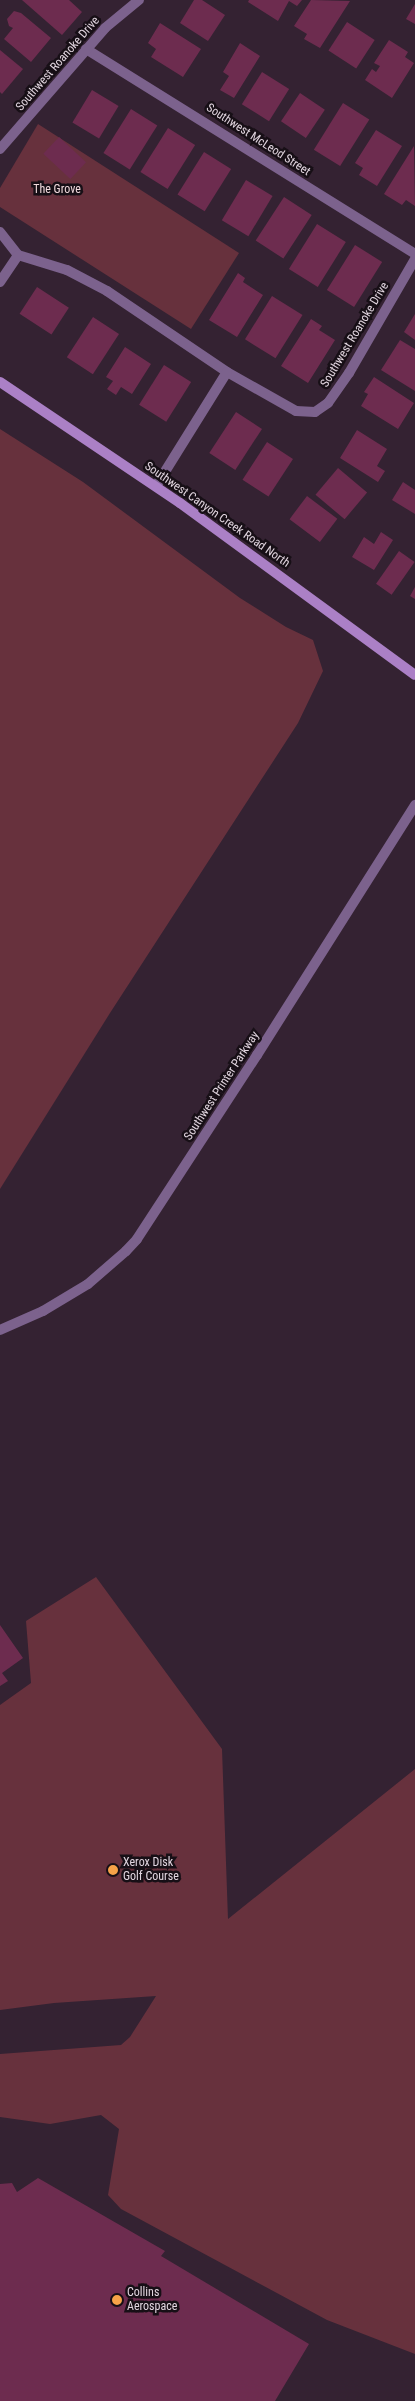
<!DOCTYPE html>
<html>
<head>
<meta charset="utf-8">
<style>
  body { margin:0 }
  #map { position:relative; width:415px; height:2401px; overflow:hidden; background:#342232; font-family:"Roboto Condensed",sans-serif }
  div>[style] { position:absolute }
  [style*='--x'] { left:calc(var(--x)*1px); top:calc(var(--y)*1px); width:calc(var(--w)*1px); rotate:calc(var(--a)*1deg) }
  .green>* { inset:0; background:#67313d }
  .building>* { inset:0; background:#6d2c4f; transform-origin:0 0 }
  .minor>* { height:10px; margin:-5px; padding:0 5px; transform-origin:5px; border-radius:5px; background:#7c628d }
  .tertiary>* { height:10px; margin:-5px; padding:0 5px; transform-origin:5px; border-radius:5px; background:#7c628d }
  .secondary>* { height:10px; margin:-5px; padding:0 5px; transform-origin:5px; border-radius:5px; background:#ab80c6 }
  .dots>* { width:14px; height:14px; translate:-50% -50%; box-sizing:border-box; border:2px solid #170f16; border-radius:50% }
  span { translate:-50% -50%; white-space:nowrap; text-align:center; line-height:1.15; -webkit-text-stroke:5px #170f16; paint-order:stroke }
  .street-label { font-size:12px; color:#e1d5df }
  .park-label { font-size:12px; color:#f0d9dc }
  .poi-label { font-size:12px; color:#e1d5df }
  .left { translate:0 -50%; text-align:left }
</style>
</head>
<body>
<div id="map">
  <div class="green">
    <i style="clip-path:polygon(38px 124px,239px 253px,191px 329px,0 207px,0 188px)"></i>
    <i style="clip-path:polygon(0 429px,83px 482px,240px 598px,286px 627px,313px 640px,323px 671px,298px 723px,110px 1013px,0 1189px)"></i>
    <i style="clip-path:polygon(96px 1577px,222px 1749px,228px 1919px,415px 1769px,415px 2354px,327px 2320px,121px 2209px,108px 2195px,119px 2129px,101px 2115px,50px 2124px,0 2117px,0 2054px,121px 2045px,130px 2037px,156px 1996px,54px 2003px,0 2010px,0 1705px,31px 1683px,26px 1621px)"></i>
  </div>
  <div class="building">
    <i style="clip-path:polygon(22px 0,69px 0,82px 12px,62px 35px)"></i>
    <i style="clip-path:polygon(194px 0,202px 0,225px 15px,208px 41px,180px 23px)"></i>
    <i style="clip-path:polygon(249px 0,302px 0,297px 6px,289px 1px,278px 21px,248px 2px)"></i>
    <i style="clip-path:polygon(311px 0,350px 1px,320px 48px,304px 39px,307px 34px,294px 26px)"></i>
    <i style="clip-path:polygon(415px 4px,415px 24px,406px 19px)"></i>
    <i style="clip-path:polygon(14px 11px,21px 13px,51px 38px,31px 62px,4px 39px,13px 28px,9px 26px,7px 19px)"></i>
    <i style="left:347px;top:22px;width:33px;height:34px;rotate:33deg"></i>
    <i style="clip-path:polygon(160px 23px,201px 49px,183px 77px,151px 57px,156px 49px,148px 43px)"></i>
    <i style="clip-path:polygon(389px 40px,408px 52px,405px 57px,414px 63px,392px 98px,365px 80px,372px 69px,376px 72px,380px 66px,374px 63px)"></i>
    <i style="clip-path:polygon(240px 43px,260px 56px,234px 98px,220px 90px,229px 76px,223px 72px)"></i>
    <i style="clip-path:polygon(0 50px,23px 69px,2px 94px,0 92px)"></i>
    <i style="left:262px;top:72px;width:32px;height:38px;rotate:32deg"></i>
    <i style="left:92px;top:90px;width:31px;height:38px;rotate:31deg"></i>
    <i style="left:300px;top:93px;width:30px;height:34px;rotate:34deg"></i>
    <i style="left:343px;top:103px;width:31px;height:55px;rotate:32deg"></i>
    <i style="left:131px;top:109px;width:31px;height:52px;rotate:32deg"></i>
    <i style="left:168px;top:128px;width:32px;height:52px;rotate:32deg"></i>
    <i style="clip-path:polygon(376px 130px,402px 146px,377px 186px,359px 175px,363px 168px,355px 163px)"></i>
    <i style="left:59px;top:137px;width:37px;height:23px;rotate:43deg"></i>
    <i style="clip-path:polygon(414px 146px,415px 206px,406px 200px,402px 205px,384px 194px)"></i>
    <i style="left:204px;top:152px;width:32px;height:50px;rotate:32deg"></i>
    <i style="left:246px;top:180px;width:31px;height:47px;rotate:31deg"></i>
    <i style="left:284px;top:197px;width:33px;height:52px;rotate:33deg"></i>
    <i style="left:317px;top:224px;width:34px;height:53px;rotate:32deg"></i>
    <i style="left:355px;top:245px;width:32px;height:53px;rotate:32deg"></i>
    <i style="clip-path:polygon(238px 273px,245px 278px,243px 282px,263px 295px,237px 337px,209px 320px)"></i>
    <i style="left:37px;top:287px;width:38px;height:32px;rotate:33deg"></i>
    <i style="left:272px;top:296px;width:36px;height:51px;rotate:32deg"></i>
    <i style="clip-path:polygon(415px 314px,415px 340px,404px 332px)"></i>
    <i style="left:93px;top:317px;width:31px;height:48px;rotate:33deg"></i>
    <i style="clip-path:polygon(311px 319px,322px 326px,319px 330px,335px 340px,308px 383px,281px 366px)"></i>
    <i style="clip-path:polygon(400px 340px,415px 349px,415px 391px,381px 370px)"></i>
    <i style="clip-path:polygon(125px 347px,151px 364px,132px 394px,121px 387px,116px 395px,107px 389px,113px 381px,106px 377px)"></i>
    <i style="left:164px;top:365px;width:32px;height:47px;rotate:32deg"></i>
    <i style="clip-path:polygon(374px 377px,414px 403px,398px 429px,361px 406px,368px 394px,364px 392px)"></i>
    <i style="left:236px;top:412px;width:31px;height:49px;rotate:33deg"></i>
    <i style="clip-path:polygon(357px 430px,387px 449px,377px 466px,385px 471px,378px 482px,340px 458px)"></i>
    <i style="left:267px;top:442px;width:31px;height:45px;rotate:33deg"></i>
    <i style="left:338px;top:468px;width:38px;height:35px;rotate:40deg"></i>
    <i style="clip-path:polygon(403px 482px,415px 490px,415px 514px,392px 500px)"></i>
    <i style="left:307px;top:496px;width:38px;height:29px;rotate:37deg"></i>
    <i style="clip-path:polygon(381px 532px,393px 540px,374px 570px,352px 557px,364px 537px,374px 544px)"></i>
    <i style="left:399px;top:551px;width:19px;height:40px;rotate:35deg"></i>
    <i style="clip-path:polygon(415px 587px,415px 599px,410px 596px)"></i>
    <i style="clip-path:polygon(0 1625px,23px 1658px,2px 1673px,8px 1681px,0 1686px)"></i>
    <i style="clip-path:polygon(38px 2178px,165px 2251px,161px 2256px,309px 2344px,275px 2401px,0 2401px,0 2184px,12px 2183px,17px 2192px)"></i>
  </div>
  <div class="minor">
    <i style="--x:86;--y:49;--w:388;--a:31.9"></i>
    <i style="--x:0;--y:149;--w:160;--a:-49"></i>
    <i style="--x:105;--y:28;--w:44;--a:-39.5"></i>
    <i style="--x:0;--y:232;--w:29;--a:52"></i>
    <i style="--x:18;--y:255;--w:51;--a:17"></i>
    <i style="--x:67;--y:270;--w:45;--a:27.7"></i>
    <i style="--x:107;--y:291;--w:145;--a:34"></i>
    <i style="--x:227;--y:372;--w:79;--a:29.5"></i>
    <i style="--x:296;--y:411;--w:19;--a:3"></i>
    <i style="--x:315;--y:412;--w:16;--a:-35"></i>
    <i style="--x:328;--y:403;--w:37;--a:-55"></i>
    <i style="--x:349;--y:373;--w:132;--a:-59.9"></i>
    <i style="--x:0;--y:282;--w:32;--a:-56"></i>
    <i style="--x:156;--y:486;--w:134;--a:-58.1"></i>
  </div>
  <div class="tertiary">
    <i style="--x:0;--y:1330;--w:47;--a:-23.8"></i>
    <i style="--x:43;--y:1311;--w:52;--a:-31"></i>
    <i style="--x:88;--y:1284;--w:50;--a:-41"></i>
    <i style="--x:126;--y:1251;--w:16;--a:-47"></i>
    <i style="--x:137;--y:1239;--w:220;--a:-56.9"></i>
    <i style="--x:257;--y:1055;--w:296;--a:-57.7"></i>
  </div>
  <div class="secondary">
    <i style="--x:0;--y:382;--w:217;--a:33.9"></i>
    <i style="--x:180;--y:503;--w:291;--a:36.2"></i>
  </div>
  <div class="dots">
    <i style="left:113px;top:1870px;background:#f6a248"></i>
    <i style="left:117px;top:2300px;background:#f6a248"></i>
  </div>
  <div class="street-label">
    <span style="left:58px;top:64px;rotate:-49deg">Southwest Roanoke Drive</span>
    <span style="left:258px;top:140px;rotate:33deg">Southwest McLeod Street</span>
    <span style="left:355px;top:335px;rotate:-59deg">Southwest Roanoke Drive</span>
    <span style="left:217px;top:515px;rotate:35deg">Southwest Canyon Creek Road North</span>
    <span style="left:222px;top:1086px;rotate:-57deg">Southwest Printer Parkway</span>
  </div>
  <div class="park-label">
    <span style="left:57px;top:190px">The Grove</span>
  </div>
  <div class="poi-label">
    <span class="left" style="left:123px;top:1870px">Xerox Disk<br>Golf Course</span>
    <span class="left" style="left:127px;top:2300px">Collins<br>Aerospace</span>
  </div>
</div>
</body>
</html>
